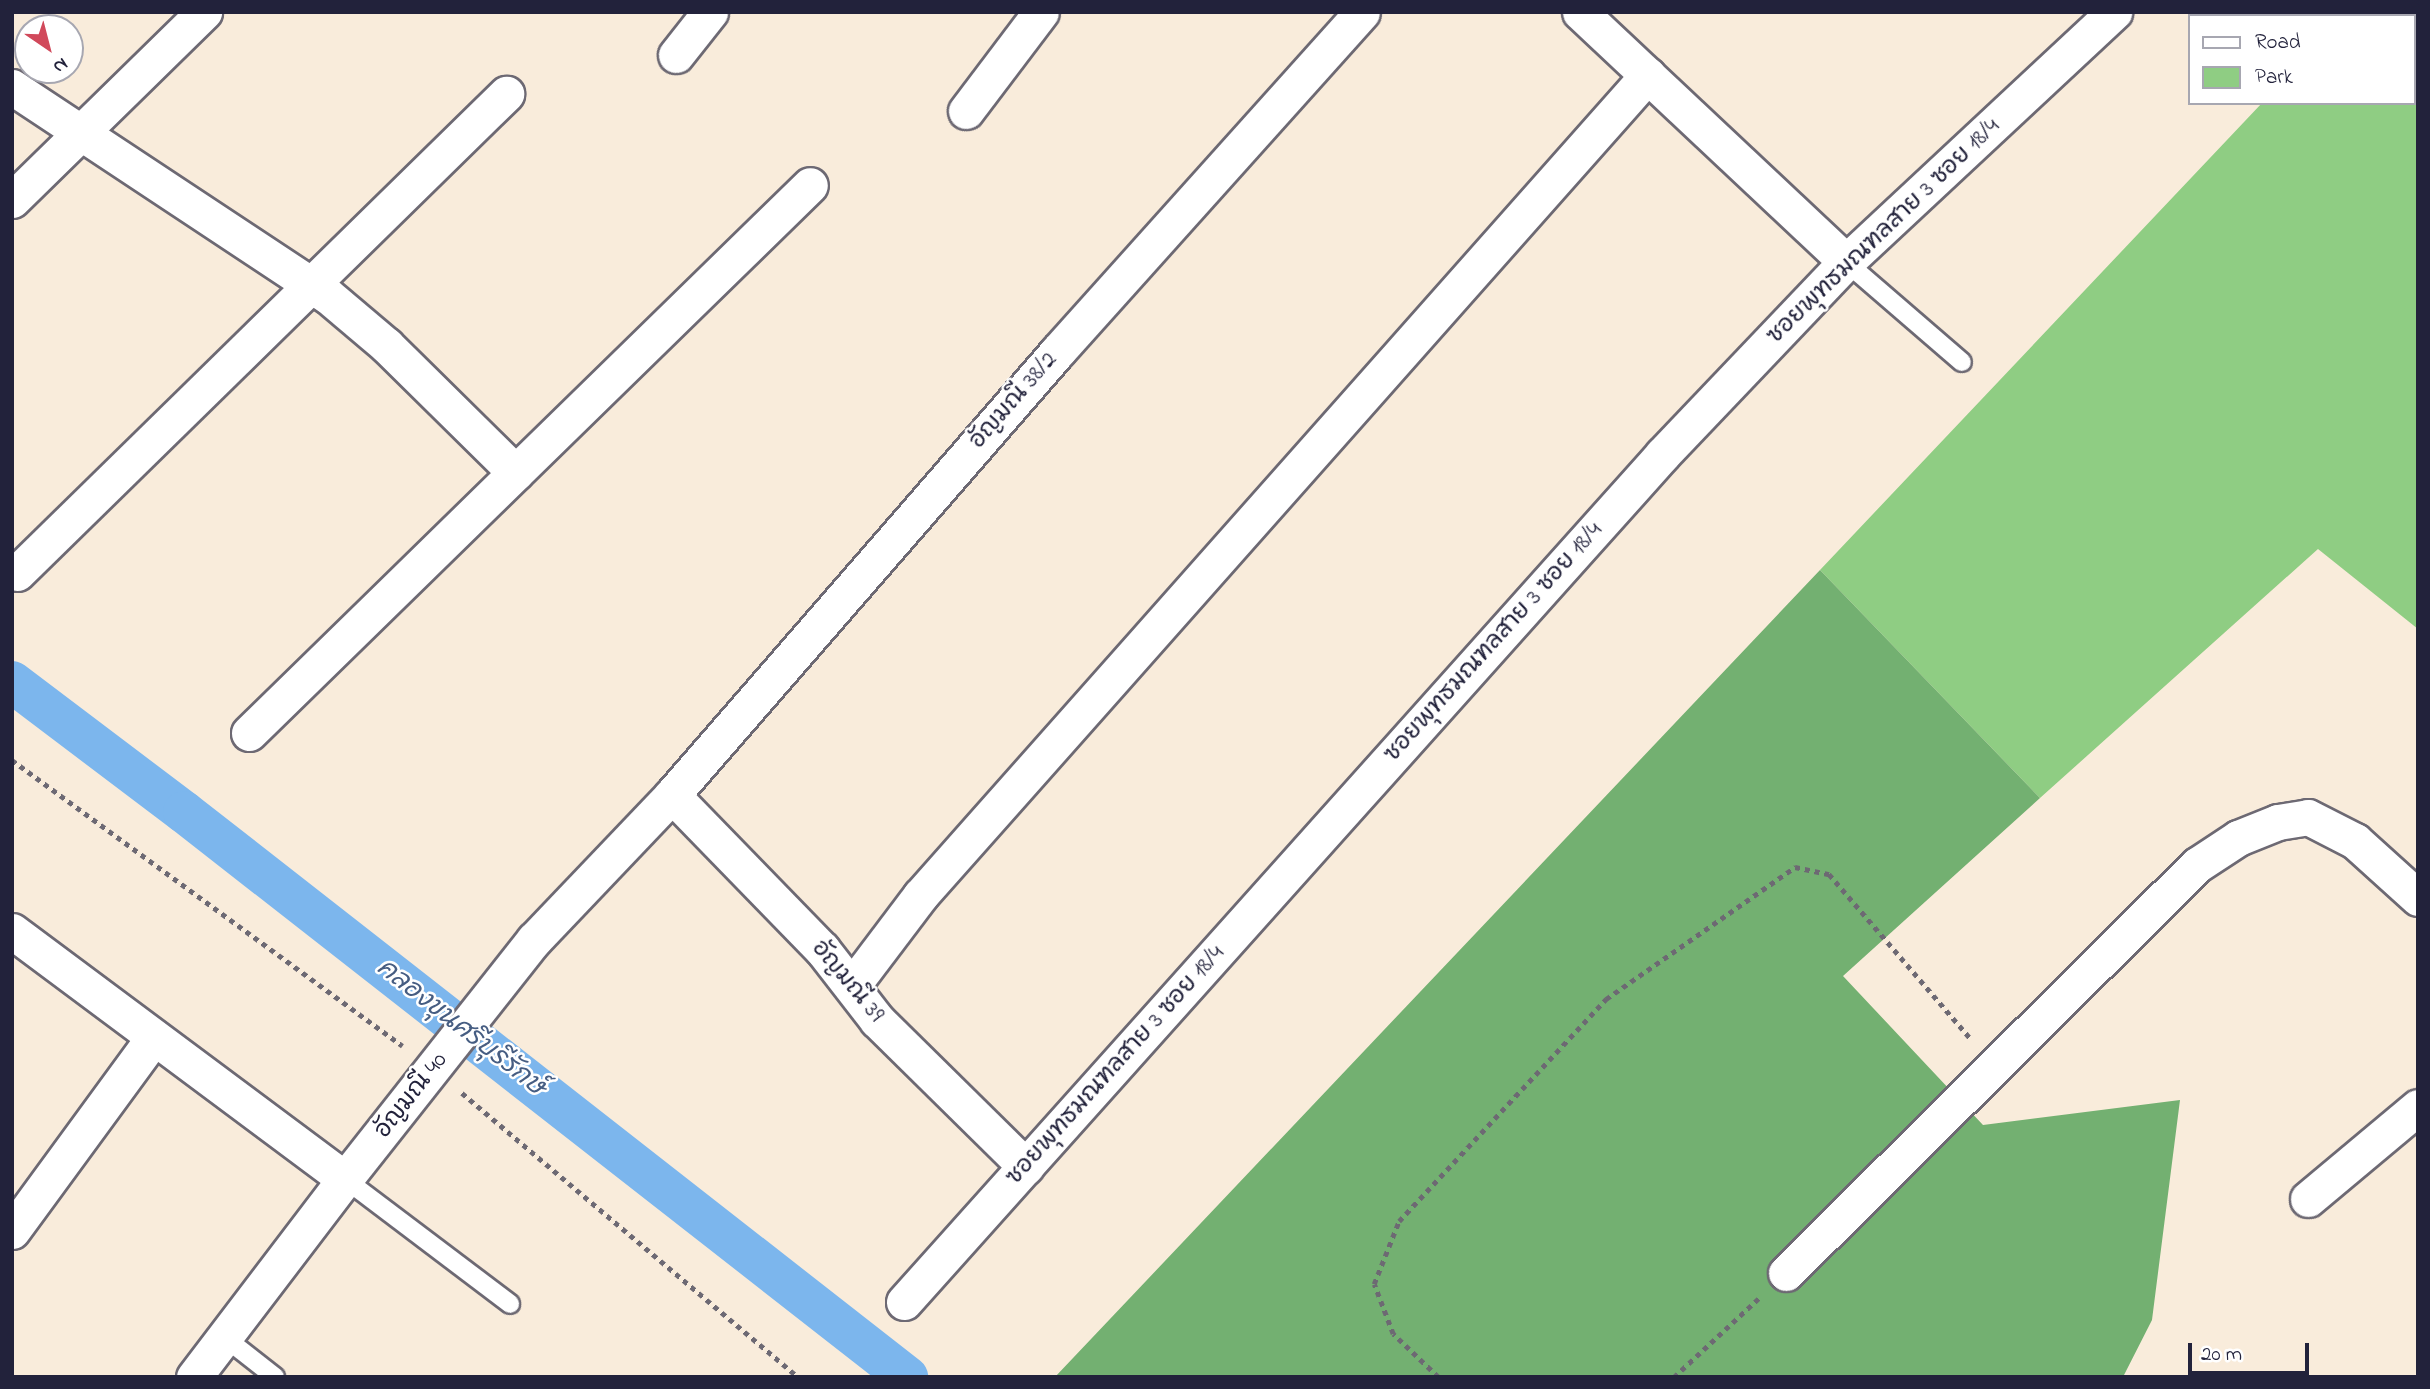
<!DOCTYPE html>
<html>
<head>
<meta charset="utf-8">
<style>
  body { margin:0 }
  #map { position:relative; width:2430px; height:1389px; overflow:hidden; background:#f9ecdb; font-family:"Indie Flower","Playpen Sans Thai",sans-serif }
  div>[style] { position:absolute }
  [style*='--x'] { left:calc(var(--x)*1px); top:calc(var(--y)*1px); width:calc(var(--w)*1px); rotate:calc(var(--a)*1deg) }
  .green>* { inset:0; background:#8fcd83 }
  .forest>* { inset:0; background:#73b071 }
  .canal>* { height:42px; margin:-21px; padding:0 21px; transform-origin:21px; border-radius:21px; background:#7cb6ed }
  .path>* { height:4.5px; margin-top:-2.25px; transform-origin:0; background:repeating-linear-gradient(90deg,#6d6973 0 5px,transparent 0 10px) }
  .roads { filter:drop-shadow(2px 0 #6d6973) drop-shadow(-2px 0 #6d6973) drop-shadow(0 2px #6d6973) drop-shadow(0 -2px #6d6973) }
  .service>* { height:18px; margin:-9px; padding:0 9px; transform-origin:9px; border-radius:9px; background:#fff }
  .minor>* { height:35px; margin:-17.5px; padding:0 17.5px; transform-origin:17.5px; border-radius:17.5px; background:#fff }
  span { translate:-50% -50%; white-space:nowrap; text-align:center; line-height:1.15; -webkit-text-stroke:5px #fff; paint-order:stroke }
  .street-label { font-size:24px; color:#22223b }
  .water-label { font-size:26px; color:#465d82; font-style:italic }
  .frame { position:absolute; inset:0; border:14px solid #22223b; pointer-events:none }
  .legend { position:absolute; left:2188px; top:14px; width:228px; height:91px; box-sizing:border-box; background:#fff; border:2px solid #a7a7b1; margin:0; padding:9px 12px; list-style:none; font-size:21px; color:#22223b }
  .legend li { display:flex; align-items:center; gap:14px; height:35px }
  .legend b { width:35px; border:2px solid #a7a7b1 }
  .north { position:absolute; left:14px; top:14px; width:70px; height:70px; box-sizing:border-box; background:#fff; border:2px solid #a7a7b1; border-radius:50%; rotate:145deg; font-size:19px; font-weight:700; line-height:28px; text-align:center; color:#22223b }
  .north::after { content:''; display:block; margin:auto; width:24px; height:32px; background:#d1495b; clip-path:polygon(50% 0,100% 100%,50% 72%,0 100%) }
  .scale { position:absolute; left:2188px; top:1343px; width:121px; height:32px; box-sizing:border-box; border:4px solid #22223b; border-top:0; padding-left:9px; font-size:21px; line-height:24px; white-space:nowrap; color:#22223b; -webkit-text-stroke:5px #fff; paint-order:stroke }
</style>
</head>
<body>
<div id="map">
  <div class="green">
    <i style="clip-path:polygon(2348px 12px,2418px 12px,2418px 629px,2318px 549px,2040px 798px,1820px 570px,2262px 103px,2414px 103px,2414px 16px,2344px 16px)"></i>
  </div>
  <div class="forest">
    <i style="clip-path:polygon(1820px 570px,2040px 798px,1843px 976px,1983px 1125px,2180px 1100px,2152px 1320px,2123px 1377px,1055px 1377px)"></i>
  </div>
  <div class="canal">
    <i style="--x:12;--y:682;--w:216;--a:37.1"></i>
    <i style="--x:184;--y:812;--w:918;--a:38.01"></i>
  </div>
  <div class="path">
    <i style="--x:12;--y:760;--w:484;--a:36.2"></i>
    <i style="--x:462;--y:1093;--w:440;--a:40.2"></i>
    <i style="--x:1438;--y:1377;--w:62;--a:-136.3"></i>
    <i style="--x:1393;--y:1334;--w:53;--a:-110.8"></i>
    <i style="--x:1374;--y:1284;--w:68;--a:-68.4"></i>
    <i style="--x:1399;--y:1221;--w:304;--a:-47"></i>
    <i style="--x:1606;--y:999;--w:231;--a:-34.9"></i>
    <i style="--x:1795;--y:867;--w:35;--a:12"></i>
    <i style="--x:1829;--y:874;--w:216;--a:49.3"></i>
    <i style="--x:1674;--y:1377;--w:117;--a:-42.9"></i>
  </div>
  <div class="roads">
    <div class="service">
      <i style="--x:1846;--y:262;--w:153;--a:40.8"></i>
      <i style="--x:345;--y:1179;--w:207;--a:37.1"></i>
      <i style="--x:224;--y:1337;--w:65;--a:38.1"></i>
    </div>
    <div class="minor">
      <i style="--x:1580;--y:12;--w:365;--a:43.2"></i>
      <i style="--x:676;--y:55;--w:55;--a:-51.7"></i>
      <i style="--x:12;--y:87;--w:379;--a:33.5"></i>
      <i style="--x:328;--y:296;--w:76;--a:40.2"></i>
      <i style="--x:386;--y:345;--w:182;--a:44.6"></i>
      <i style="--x:966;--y:111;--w:124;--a:-52.9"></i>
      <i style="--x:12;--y:200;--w:269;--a:-44.4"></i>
      <i style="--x:17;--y:573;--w:685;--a:-44.41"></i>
      <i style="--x:249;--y:733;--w:784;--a:-44.33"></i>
      <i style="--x:672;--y:795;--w:215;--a:45.8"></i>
      <i style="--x:822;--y:949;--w:90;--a:52.2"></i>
      <i style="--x:877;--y:1020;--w:209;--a:44.6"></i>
      <i style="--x:12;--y:931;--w:415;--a:36.7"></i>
      <i style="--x:852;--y:986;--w:113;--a:-52.9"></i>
      <i style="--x:920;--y:896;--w:1097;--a:-48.44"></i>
      <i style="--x:2308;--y:1199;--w:143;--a:-39.9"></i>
      <i style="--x:12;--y:1231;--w:240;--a:-53.8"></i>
      <i style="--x:1786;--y:1273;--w:579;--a:-44.79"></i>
      <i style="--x:2197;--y:865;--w:49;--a:-33.4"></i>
      <i style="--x:2238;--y:838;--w:43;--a:-21.8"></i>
      <i style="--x:2278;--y:822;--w:30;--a:-9"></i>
      <i style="--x:2308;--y:817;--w:53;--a:27.1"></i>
      <i style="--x:2355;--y:841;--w:85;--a:42.1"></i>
      <i style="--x:904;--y:1302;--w:1138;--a:-48.17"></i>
      <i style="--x:1663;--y:454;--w:265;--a:-46.4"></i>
      <i style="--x:1846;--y:262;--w:367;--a:-43"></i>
      <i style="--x:194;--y:1377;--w:249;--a:-52.7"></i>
      <i style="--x:345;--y:1179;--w:305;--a:-51.7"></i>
      <i style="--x:534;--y:940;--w:200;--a:-46.4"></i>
      <i style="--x:672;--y:795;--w:588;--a:-49"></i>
      <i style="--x:1058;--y:351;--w:455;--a:-48.1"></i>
    </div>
  </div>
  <div class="street-label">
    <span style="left:1884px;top:232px;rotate:-44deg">ซอยพุทธมณฑลสาย 3 ซอย 18/4</span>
    <span style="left:1014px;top:401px;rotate:-49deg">อัญมณี 38/2</span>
    <span style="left:1494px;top:643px;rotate:-48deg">ซอยพุทธมณฑลสาย 3 ซอย 18/4</span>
    <span style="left:847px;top:982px;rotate:50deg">อัญมณี 39</span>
    <span style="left:1116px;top:1066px;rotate:-48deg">ซอยพุทธมณฑลสาย 3 ซอย 18/4</span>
    <span style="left:412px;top:1096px;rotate:-52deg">อัญมณี 40</span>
  </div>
  <div class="water-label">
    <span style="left:460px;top:1029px;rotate:38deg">คลองขุนศรีบุรีรักษ์</span>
  </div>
  <div class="frame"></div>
  <ul class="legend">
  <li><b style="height:9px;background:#fff"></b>Road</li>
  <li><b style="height:19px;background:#8fcd83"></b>Park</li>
  </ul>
  <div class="north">N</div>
  <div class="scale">20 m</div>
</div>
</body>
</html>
